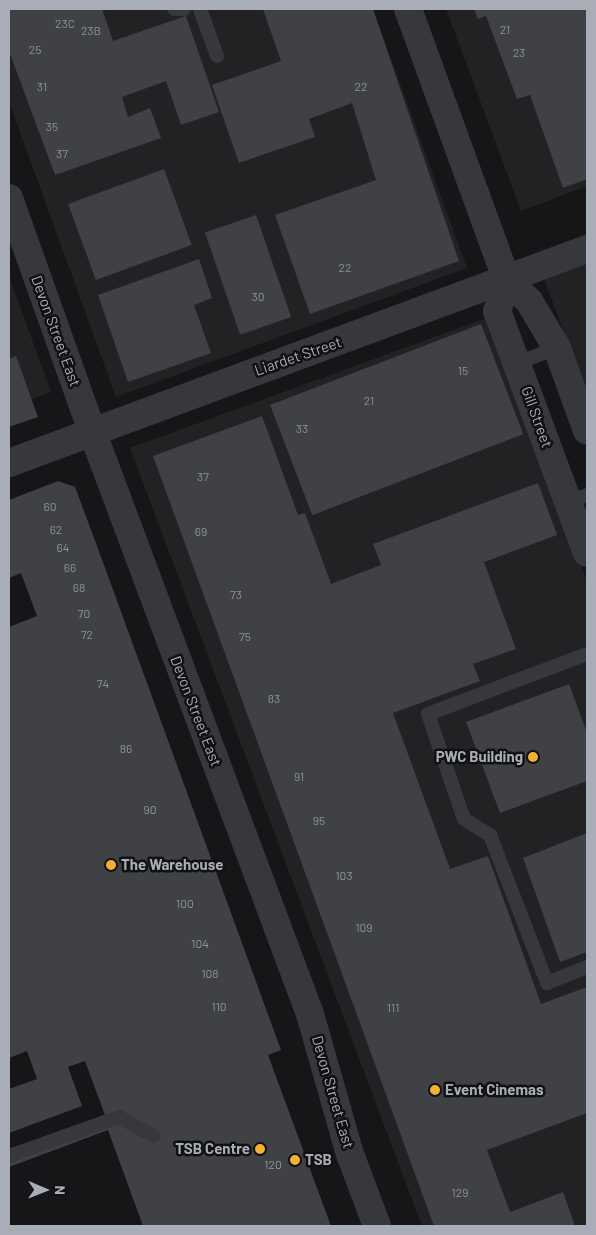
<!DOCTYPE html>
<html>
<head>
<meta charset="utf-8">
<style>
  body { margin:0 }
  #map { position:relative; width:596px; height:1235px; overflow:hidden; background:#161618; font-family:Barlow,sans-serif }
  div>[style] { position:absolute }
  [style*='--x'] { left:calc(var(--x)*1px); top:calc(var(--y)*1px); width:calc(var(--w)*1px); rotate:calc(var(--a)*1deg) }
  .built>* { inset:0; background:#222225 }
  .building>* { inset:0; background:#404145; transform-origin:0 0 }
  .service>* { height:14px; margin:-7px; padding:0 7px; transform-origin:7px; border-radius:7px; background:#37383d }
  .minor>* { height:28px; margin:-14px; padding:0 14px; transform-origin:14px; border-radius:14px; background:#37383d }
  .tertiary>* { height:28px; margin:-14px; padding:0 14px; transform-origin:14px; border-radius:14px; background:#37383d }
  .dots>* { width:14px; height:14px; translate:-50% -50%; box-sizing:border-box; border:2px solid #111113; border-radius:50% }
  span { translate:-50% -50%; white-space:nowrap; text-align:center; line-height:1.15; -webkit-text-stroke:5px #111113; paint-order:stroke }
  .number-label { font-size:12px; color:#8e929b }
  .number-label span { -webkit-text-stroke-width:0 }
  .street-label { font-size:15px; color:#a8adb8 }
  .poi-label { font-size:15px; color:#a8adb8; font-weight:700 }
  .right { translate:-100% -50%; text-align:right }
  .left { translate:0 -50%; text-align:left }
  .frame { position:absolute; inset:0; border:10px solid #a8adb8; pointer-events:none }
  .north { position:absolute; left:20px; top:1165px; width:50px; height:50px; -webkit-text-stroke:4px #111113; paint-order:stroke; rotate:91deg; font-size:14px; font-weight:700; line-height:20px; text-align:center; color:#a8adb8 }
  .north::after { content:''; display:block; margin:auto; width:18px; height:22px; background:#a8adb8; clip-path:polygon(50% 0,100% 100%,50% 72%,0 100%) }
</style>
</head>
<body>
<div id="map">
  <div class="built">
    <i style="clip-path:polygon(9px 9px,373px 9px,467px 268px,116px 397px,9px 102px)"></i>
    <i style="clip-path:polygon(446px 9px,587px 9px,587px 186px,521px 211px)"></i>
    <i style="clip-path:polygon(587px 254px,587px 394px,541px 271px)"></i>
    <i style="clip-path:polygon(9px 276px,51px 392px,9px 408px)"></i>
    <i style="clip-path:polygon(492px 316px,587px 582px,587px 1226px,422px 1226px,130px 448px)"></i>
  </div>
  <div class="building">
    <i style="clip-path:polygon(9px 9px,102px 9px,113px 41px,186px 16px,219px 112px,181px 125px,166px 81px,122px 97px,128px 117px,150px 108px,161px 138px,55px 175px,9px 51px)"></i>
    <i style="clip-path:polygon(263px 9px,373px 9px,459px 261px,310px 314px,275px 215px,376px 180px,352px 103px,309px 119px,315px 137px,239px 163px,212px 85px,281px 61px)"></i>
    <i style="clip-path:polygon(474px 9px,587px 9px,587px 179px,563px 188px,530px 95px,517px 99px,486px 16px,478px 19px)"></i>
    <i style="left:164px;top:169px;width:81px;height:102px;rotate:70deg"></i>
    <i style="left:256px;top:215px;width:108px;height:54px;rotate:71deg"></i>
    <i style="clip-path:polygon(199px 259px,212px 298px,194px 305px,211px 353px,128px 382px,98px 295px)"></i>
    <i style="left:481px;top:324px;width:118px;height:226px;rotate:69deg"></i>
    <i style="clip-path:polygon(16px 356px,38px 417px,9px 427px,9px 359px)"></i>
    <i style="clip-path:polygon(262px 416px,298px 515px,305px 513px,331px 584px,381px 565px,373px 544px,538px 483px,557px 535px,484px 562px,516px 649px,473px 664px,480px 681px,393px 713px,450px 869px,488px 856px,541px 1004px,587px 987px,587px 1113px,487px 1150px,510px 1212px,563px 1192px,575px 1226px,434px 1226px,153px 456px)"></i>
    <i style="clip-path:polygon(58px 481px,75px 487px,97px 546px,281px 1050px,268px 1055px,331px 1226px,143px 1226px,108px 1130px,9px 1167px,9px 1150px,105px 1115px,85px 1061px,68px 1067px,82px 1106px,9px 1133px,9px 1089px,37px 1079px,27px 1051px,9px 1058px,9px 627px,37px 616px,21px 573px,9px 578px,9px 500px)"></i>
    <i style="clip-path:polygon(569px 684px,587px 733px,587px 781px,500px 813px,466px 722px)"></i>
    <i style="clip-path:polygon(587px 833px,587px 952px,560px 962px,523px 858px)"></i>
  </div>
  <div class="service">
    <i style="--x:174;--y:9;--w:10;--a:0"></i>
    <i style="--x:200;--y:9;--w:50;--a:70.1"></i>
    <i style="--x:517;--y:363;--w:43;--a:-20.6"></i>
    <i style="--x:568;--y:502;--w:20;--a:-20"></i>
    <i style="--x:587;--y:654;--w:170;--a:159.3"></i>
    <i style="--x:428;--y:714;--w:111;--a:71.1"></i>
    <i style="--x:464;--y:819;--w:31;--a:32"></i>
    <i style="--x:490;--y:835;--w:159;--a:68.9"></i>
    <i style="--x:547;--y:983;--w:43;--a:-21.8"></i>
    <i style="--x:9;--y:1156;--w:117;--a:-19.5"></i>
    <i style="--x:119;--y:1117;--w:39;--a:29"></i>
  </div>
  <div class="minor">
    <i style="--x:408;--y:9;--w:289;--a:70"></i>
    <i style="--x:507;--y:281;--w:30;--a:42"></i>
    <i style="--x:529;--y:301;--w:55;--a:59.2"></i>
    <i style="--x:557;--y:348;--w:88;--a:70.1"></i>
    <i style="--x:9;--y:198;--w:247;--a:70.4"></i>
    <i style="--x:507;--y:281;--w:32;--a:108"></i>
    <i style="--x:497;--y:311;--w:258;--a:69.6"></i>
  </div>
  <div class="tertiary">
    <i style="--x:92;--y:431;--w:622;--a:69.5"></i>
    <i style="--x:310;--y:1014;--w:146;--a:74.1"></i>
    <i style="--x:350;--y:1154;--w:77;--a:69.4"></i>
    <i style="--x:9;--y:463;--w:616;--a:-20.32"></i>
  </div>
  <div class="dots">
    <i style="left:533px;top:757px;background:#f2b134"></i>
    <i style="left:111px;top:865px;background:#f2b134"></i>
    <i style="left:435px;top:1090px;background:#f2b134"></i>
    <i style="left:260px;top:1149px;background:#f2b134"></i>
    <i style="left:295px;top:1160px;background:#f2b134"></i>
  </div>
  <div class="number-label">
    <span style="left:65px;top:24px">23C</span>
    <span style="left:505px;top:30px">21</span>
    <span style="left:91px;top:31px">23B</span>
    <span style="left:35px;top:50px">25</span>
    <span style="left:519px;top:53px">23</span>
    <span style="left:42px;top:87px">31</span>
    <span style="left:361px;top:87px">22</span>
    <span style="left:52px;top:127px">35</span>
    <span style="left:62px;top:154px">37</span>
    <span style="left:345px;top:268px">22</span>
    <span style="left:258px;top:297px">30</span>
    <span style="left:463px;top:371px">15</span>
    <span style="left:369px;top:401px">21</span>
    <span style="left:302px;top:429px">33</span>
    <span style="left:203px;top:477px">37</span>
    <span style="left:50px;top:507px">60</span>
    <span style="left:56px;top:530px">62</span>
    <span style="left:201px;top:532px">69</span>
    <span style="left:63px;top:548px">64</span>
    <span style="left:70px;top:568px">66</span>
    <span style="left:79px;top:588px">68</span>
    <span style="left:236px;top:595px">73</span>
    <span style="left:84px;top:614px">70</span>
    <span style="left:87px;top:635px">72</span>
    <span style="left:245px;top:637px">75</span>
    <span style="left:103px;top:684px">74</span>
    <span style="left:274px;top:699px">83</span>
    <span style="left:126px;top:749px">86</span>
    <span style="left:299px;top:777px">91</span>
    <span style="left:150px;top:810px">90</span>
    <span style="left:319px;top:821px">95</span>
    <span style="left:344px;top:876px">103</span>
    <span style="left:185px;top:904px">100</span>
    <span style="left:364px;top:928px">109</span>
    <span style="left:200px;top:944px">104</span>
    <span style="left:210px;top:974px">108</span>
    <span style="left:219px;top:1007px">110</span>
    <span style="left:393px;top:1008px">111</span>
    <span style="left:273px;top:1165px">120</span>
    <span style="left:460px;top:1193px">129</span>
  </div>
  <div class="street-label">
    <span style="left:56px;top:331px;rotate:70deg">Devon Street East</span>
    <span style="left:298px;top:356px;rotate:-19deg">Liardet Street</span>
    <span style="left:537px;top:417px;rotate:70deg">Gill Street</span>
    <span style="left:196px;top:711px;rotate:69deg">Devon Street East</span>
    <span style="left:333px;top:1092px;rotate:74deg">Devon Street East</span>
  </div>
  <div class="poi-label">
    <span class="right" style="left:523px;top:757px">PWC Building</span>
    <span class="left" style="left:121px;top:865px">The Warehouse</span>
    <span class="left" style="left:445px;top:1090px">Event Cinemas</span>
    <span class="right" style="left:250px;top:1149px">TSB Centre</span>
    <span class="left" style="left:305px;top:1160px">TSB</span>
  </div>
  <div class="frame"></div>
  <div class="north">N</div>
</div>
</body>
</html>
